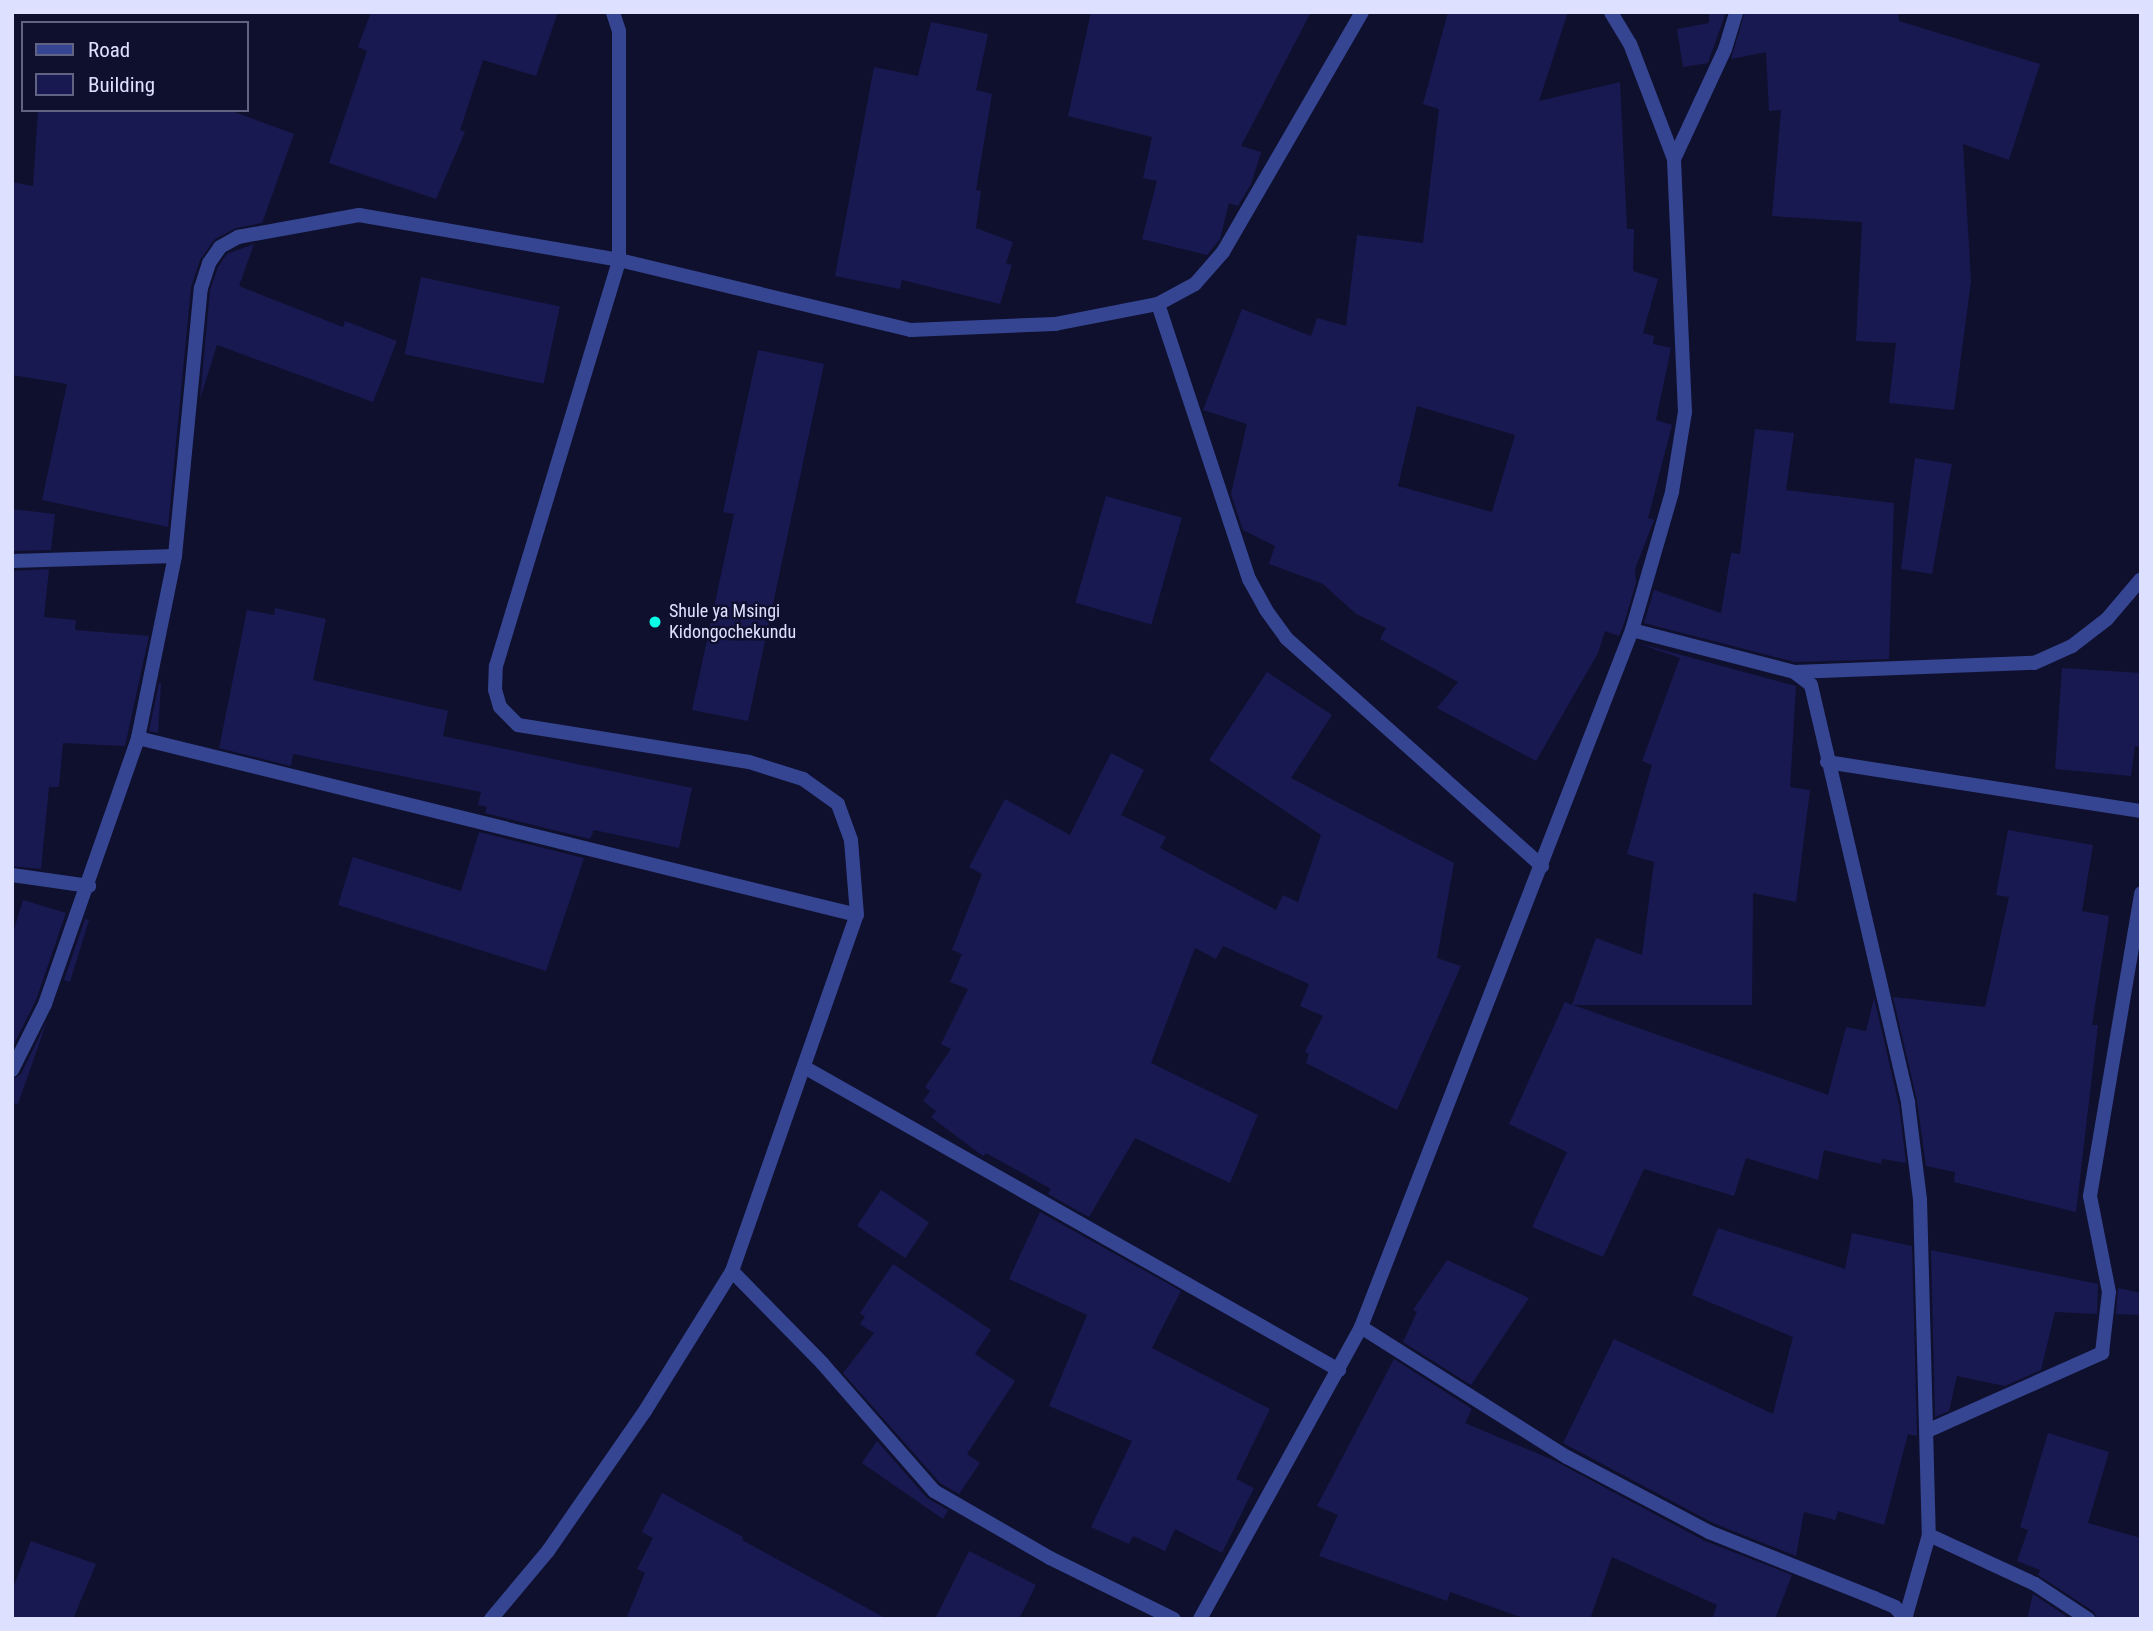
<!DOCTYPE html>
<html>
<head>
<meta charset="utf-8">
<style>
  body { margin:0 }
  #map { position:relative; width:2153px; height:1631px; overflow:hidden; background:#0f102e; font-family:"Roboto Condensed",sans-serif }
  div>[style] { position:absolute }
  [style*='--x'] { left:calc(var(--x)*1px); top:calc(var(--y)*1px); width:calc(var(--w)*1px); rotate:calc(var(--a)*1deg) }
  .building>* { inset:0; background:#191951; transform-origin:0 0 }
  .street>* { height:14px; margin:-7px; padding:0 7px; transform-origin:7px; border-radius:7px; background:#364592 }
  .dots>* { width:19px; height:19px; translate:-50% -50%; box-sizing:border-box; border:4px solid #0f102e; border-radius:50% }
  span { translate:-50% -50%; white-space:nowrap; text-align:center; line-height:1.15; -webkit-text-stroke:5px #0f102e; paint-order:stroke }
  .poi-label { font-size:18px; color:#dde0ff }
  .left { translate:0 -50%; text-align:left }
  .frame { position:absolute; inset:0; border:14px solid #dde0ff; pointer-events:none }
  .legend { position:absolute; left:21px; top:21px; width:228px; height:91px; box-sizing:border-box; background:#0f102e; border:2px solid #616382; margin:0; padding:9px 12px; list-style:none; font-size:21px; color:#dde0ff }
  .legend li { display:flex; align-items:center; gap:14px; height:35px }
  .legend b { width:35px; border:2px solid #616382 }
</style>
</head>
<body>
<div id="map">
  <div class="building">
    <i style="clip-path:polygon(371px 12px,558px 12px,536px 76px,483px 60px,460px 130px,465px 132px,436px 199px,329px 163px,367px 51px,358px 47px)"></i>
    <i style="clip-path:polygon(1091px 12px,1311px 12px,1241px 146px,1261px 152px,1251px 184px,1238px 206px,1229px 203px,1220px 239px,1207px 255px,1142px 239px,1157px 181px,1143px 178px,1152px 137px,1068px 116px)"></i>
    <i style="clip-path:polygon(evenodd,1448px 12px,1568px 12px,1539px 101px,1620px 82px,1627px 229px,1634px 229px,1633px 271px,1658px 279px,1643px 333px,1654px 336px,1653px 344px,1671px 348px,1656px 420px,1672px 425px,1648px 518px,1654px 520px,1635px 569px,1636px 583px,1623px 627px,1619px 636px,1605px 631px,1598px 653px,1536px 761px,1437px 708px,1458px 682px,1380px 639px,1386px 628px,1356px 614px,1323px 584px,1269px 564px,1275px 546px,1243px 530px,1231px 494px,1247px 424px,1203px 410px,1242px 309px,1311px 336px,1317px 318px,1346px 326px,1357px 235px,1423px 243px,1439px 109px,1423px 104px,1448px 12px,1417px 406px,1515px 435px,1492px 512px,1398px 486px,1417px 406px)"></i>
    <i style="clip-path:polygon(1709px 12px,1726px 12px,1708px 63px,1683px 67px,1677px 29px,1709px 23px)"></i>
    <i style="clip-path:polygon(1745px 12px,1898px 12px,1899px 21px,2040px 64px,2009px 160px,1963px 144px,1971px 281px,1954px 410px,1889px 403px,1896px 343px,1856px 341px,1862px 222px,1772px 216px,1781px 110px,1769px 111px,1766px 52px,1731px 59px)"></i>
    <i style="clip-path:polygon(931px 22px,988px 34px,976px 90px,992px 94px,976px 190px,981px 191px,976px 228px,1013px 242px,1006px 263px,1012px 265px,1000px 304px,902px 280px,900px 289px,835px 276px,874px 67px,918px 76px)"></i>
    <i style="clip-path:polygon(38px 110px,229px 110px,294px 134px,262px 223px,236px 228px,215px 239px,200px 260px,191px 287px,168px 527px,42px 500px,67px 384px,12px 375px,12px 182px,33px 186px)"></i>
    <i style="clip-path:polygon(254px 244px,239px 286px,343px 327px,345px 321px,397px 341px,373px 402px,217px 345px,200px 399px,210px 290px,218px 267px,227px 254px)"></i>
    <i style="left:421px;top:277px;width:142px;height:79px;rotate:12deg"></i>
    <i style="clip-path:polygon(758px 350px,824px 364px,748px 721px,692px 710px,734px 514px,723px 512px)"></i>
    <i style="clip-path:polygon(1755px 429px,1794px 433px,1786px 490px,1894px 503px,1889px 659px,1795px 662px,1644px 623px,1654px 590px,1721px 613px,1731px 553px,1740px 554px)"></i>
    <i style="clip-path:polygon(1915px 458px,1952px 464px,1932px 574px,1901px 569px)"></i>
    <i style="left:1106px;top:496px;width:79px;height:111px;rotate:16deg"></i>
    <i style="clip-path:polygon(12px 509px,55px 514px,51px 550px,12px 551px)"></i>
    <i style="clip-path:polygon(49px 569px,44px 617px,76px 620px,75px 630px,149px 636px,125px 746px,63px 743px,59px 787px,49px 787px,41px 869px,12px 866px,12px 571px)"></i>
    <i style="clip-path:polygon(275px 608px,326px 619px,313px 680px,448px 711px,443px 736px,692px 788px,679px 848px,594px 830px,590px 839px,485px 813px,487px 807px,478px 805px,481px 792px,293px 754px,291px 766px,219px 748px,247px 610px,274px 615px)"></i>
    <i style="clip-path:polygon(1637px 643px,1796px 686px,1790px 787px,1810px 790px,1796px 902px,1753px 893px,1752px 1005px,1573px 1005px,1828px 1095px,1846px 1027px,1866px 1031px,1874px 998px,1899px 1105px,1906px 1163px,1882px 1159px,1881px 1164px,1824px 1150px,1818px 1180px,1746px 1158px,1734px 1196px,1644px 1169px,1603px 1257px,1532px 1227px,1567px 1152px,1509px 1124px,1565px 1002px,1572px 1005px,1596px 938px,1642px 955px,1654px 862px,1627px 854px,1652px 765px,1642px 761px,1680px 658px)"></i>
    <i style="clip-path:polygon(2062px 668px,2141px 673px,2141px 747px,2135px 746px,2131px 776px,2055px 769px)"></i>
    <i style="clip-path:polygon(1267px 672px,1332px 715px,1291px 778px,1454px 863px,1437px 958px,1461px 966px,1397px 1110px,1306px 1063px,1309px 1054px,1305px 1052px,1323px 1016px,1300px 1006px,1309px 984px,1223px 946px,1216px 959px,1195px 948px,1151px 1063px,1258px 1115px,1230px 1183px,1135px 1138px,1089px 1217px,1048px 1194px,1051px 1189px,986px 1153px,983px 1156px,931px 1117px,936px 1111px,923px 1101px,930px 1091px,925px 1087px,951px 1049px,941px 1044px,968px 989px,950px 982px,962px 954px,952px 950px,982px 874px,969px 867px,1005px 799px,1070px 835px,1111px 753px,1144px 770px,1121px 815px,1166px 837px,1160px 848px,1276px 910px,1283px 895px,1298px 902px,1321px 835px,1209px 760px)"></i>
    <i style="clip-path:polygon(159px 683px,161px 683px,158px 733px,149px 731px)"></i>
    <i style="clip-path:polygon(2008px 830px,2093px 845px,2082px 911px,2109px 916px,2092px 1025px,2098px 1025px,2076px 1212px,1954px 1182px,1955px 1172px,1926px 1166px,1917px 1101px,1893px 997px,1985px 1007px,2009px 897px,1996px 895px)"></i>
    <i style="clip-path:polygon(479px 832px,584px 858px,546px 971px,338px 905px,353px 857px,461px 891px)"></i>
    <i style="clip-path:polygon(23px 900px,66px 913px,36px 1000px,12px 1048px,12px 936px)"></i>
    <i style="clip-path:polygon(85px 919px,89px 920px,70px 982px,64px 980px)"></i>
    <i style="clip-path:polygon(47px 1021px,18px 1104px,12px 1103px,12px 1080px,21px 1074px)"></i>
    <i style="left:881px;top:1190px;width:58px;height:43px;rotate:34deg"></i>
    <i style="clip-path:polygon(1040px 1212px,1181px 1291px,1152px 1348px,1270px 1409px,1236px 1479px,1254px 1488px,1222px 1553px,1175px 1529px,1165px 1551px,1133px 1536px,1129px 1544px,1091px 1527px,1132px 1441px,1049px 1406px,1087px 1315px,1009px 1279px)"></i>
    <i style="clip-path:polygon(1718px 1228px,1845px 1269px,1852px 1233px,1912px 1246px,1917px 1436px,1908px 1434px,1884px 1525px,1838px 1511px,1835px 1520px,1804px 1512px,1796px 1556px,1713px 1523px,1563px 1443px,1614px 1339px,1773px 1414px,1793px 1337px,1692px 1295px)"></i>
    <i style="clip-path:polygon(1931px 1250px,2098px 1284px,2097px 1314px,2055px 1312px,2041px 1370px,2005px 1386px,1957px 1376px,1949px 1411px,1935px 1417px)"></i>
    <i style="clip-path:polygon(1447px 1260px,1529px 1298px,1471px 1385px,1403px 1342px,1417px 1312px,1413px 1310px)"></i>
    <i style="clip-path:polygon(893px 1264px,991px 1330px,975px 1354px,1015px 1381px,967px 1454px,980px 1463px,959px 1494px,940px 1483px,843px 1373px,874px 1333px,860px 1324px,865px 1317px,860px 1313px)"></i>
    <i style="clip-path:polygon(2118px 1288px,2141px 1293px,2141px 1315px,2116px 1314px)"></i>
    <i style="clip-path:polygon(1394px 1359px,1472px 1409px,1465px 1423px,1553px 1460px,1705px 1541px,1792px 1575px,1775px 1619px,1712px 1619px,1717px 1605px,1612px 1557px,1590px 1619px,1526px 1619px,1450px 1592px,1447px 1601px,1319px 1556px,1338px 1515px,1317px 1506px)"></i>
    <i style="clip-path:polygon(2048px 1433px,2109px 1452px,2088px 1523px,2141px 1538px,2141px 1619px,2098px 1619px,2093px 1611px,2038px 1575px,2040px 1570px,2017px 1561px,2028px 1530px,2020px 1527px)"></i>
    <i style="clip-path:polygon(877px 1441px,927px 1498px,948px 1510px,943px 1519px,862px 1463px)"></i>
    <i style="clip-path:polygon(662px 1493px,743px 1537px,742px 1540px,887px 1619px,626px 1619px,645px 1573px,637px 1569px,653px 1538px,642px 1532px)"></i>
    <i style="clip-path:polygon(31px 1541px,96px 1564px,73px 1619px,12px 1619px,12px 1591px)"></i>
    <i style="clip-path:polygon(969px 1551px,1036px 1585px,1019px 1619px,935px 1619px)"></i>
    <i style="clip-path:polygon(2033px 1594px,2070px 1619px,2027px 1619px)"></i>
  </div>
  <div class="street">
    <i style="--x:1674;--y:159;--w:121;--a:-65.1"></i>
    <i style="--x:1725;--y:49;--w:39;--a:-73"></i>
    <i style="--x:1158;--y:304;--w:290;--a:71.7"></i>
    <i style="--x:1249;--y:579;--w:35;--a:61"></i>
    <i style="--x:1266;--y:610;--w:34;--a:54"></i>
    <i style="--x:1286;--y:638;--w:343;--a:41.7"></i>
    <i style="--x:12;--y:561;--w:163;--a:-1.8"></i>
    <i style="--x:1632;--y:630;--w:167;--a:14.5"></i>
    <i style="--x:1794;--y:672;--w:21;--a:37"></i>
    <i style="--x:1811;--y:685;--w:429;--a:76.9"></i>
    <i style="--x:1908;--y:1103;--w:97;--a:82.9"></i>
    <i style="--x:1920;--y:1199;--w:336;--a:88.5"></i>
    <i style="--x:1929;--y:1535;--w:87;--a:105.9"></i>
    <i style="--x:1795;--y:672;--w:239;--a:-2.2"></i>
    <i style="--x:2034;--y:663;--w:42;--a:-24.1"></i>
    <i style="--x:2072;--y:646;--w:44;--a:-37.6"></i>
    <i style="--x:2107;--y:619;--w:52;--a:-49.6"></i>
    <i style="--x:138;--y:738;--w:740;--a:13.83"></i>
    <i style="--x:1827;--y:762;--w:318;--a:8.9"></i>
    <i style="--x:12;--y:875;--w:78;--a:8.1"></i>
    <i style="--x:804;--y:1067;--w:615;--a:29.53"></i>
    <i style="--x:12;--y:1070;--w:74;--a:-63.4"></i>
    <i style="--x:45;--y:1004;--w:282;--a:-70.7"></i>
    <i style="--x:138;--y:738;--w:186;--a:-78.5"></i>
    <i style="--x:175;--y:556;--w:269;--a:-84.5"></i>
    <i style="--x:201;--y:288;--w:26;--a:-72"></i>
    <i style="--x:209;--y:263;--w:19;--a:-55"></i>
    <i style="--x:220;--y:247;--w:21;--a:-29"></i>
    <i style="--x:238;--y:237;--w:123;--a:-10.3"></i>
    <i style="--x:359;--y:215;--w:264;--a:9.8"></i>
    <i style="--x:619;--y:260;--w:300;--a:13.5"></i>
    <i style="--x:911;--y:330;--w:144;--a:-2.4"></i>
    <i style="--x:1055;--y:324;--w:105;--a:-11"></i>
    <i style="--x:1158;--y:304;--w:42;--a:-28.4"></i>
    <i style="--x:1195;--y:284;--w:43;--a:-48.8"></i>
    <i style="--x:1223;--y:252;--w:277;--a:-59.9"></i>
    <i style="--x:732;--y:1271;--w:129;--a:45.6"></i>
    <i style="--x:822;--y:1363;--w:170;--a:48.8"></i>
    <i style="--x:934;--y:1491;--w:134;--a:30"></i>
    <i style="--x:1050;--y:1558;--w:138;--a:26.2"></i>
    <i style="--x:1361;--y:1327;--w:244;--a:32.3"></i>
    <i style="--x:1567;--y:1457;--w:161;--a:27.8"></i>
    <i style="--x:1709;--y:1532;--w:178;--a:21.8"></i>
    <i style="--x:1874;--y:1598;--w:23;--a:23"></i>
    <i style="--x:1895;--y:1607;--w:16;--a:50"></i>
    <i style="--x:1927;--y:1431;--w:192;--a:-24"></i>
    <i style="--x:2102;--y:1353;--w:61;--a:-83.5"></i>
    <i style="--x:2109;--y:1292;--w:98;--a:-101.2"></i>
    <i style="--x:2090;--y:1196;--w:307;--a:-80.4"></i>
    <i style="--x:1929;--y:1535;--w:117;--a:24.8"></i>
    <i style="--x:2035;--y:1584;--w:64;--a:33.4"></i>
    <i style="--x:491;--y:1619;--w:89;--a:-50"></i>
    <i style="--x:548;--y:1551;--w:170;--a:-55.3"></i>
    <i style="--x:645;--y:1411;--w:165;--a:-58.1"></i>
    <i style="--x:732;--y:1271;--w:377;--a:-70.7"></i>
    <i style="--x:857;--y:915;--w:75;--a:-94.6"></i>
    <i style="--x:851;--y:840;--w:38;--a:-110"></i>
    <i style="--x:838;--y:804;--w:43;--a:-144.5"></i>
    <i style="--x:803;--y:779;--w:57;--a:-162.5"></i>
    <i style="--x:749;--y:762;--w:234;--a:-170.9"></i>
    <i style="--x:518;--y:725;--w:25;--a:-135"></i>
    <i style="--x:500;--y:707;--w:18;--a:-106"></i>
    <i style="--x:495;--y:690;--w:24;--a:-88"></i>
    <i style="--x:496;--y:666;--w:424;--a:-73.1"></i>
    <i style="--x:619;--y:260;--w:229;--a:-90"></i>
    <i style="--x:619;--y:31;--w:20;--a:-108"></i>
    <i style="--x:1200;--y:1619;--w:333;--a:-61.1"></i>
    <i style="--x:1361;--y:1327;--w:748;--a:-68.75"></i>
    <i style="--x:1632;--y:630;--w:144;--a:-73.8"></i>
    <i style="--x:1672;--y:492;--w:81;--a:-80.8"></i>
    <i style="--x:1685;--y:412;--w:253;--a:-92.5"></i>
    <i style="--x:1674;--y:159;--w:123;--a:-110.9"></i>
    <i style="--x:1630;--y:44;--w:37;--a:-121"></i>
  </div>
  <div class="dots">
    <i style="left:655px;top:622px;background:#09ffe6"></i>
  </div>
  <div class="poi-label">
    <span class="left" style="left:669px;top:622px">Shule ya Msingi<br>Kidongochekundu</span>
  </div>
  <div class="frame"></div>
  <ul class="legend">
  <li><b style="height:9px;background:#364592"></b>Road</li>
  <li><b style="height:19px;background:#191951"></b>Building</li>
  </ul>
</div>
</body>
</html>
